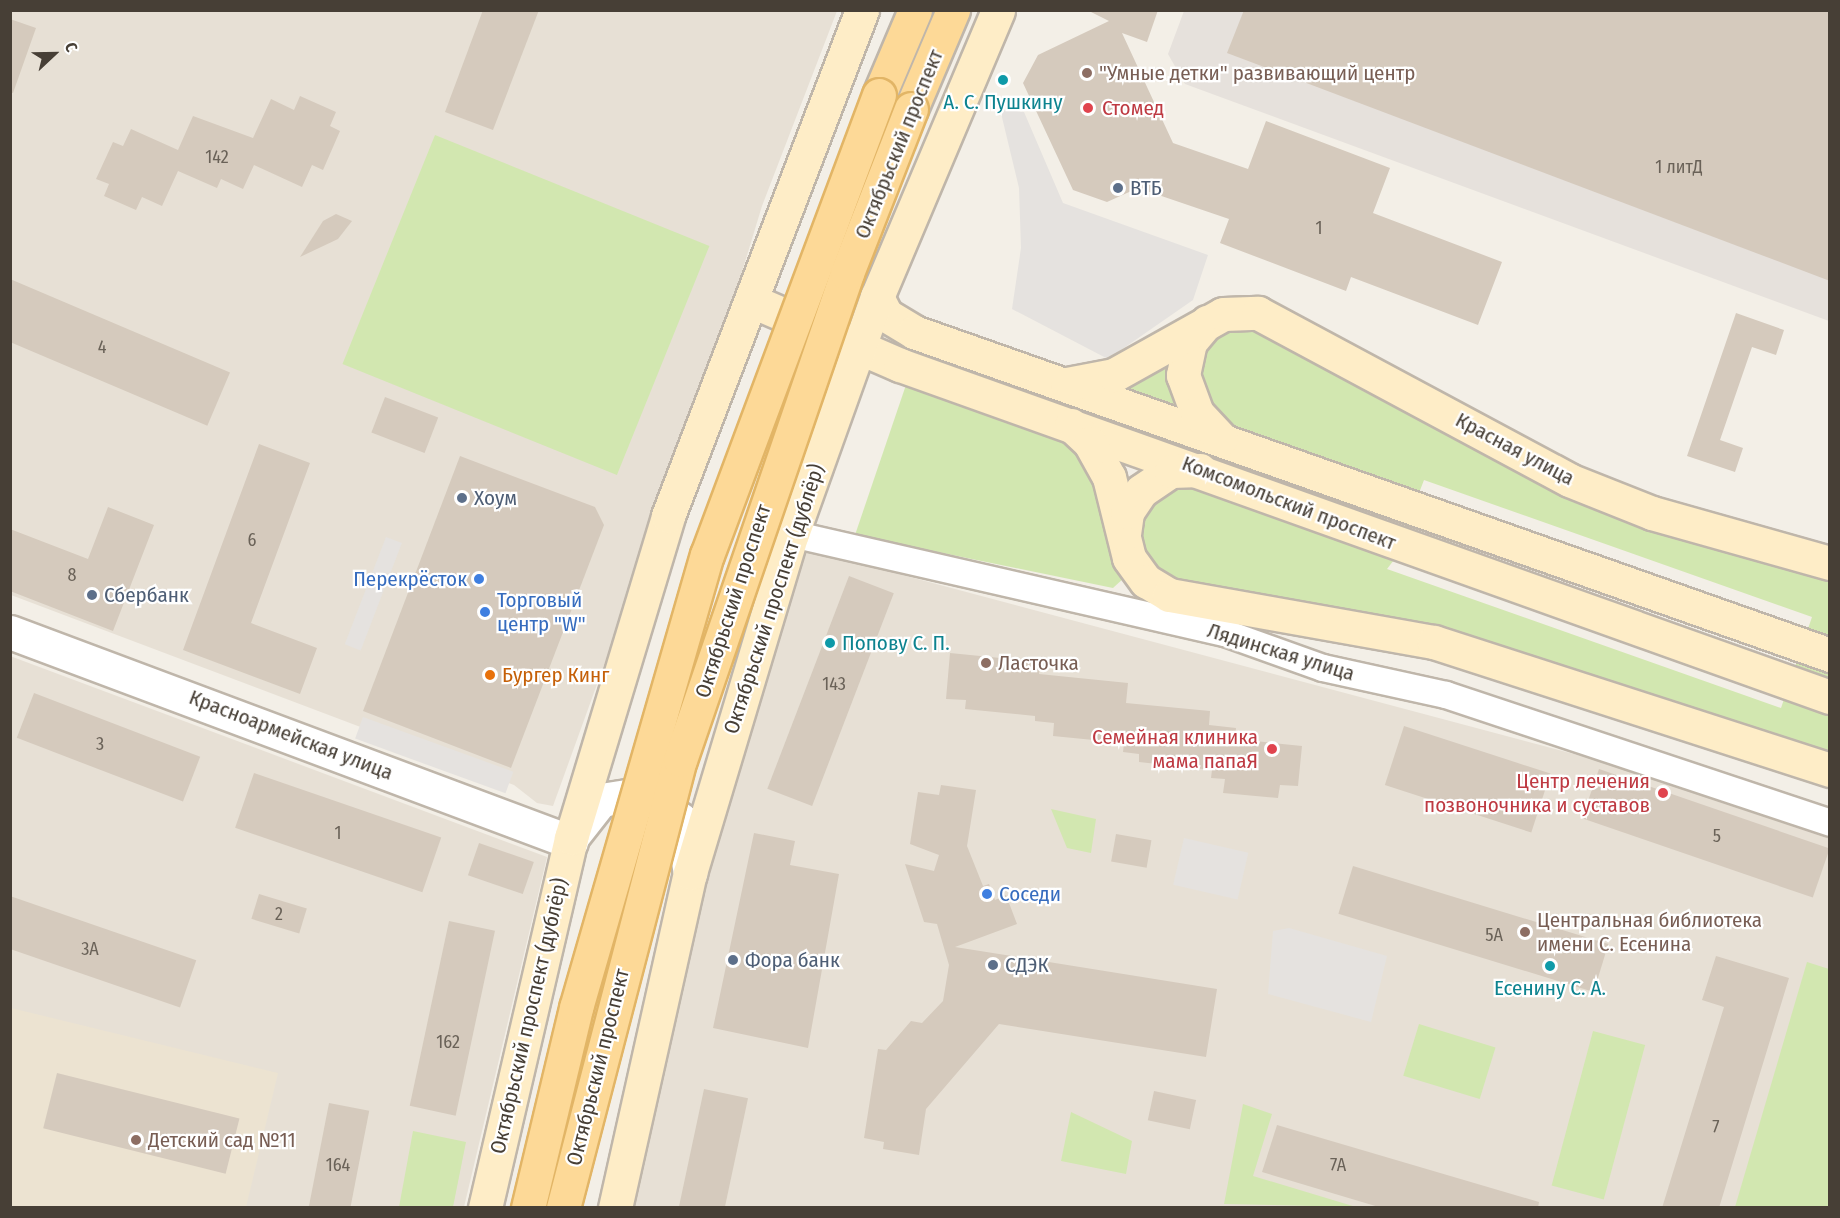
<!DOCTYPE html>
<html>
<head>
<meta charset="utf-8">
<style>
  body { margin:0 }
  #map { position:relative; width:1840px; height:1218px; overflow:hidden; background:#f3efe7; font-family:"Fira Sans Condensed",sans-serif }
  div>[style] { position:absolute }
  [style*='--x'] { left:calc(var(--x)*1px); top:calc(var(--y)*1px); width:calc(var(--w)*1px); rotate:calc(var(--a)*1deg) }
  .residential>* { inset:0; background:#e7e0d5 }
  .industrial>* { inset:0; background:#e6e1dc }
  .education>* { inset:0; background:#ece3d1 }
  .green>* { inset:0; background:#d2e7b0; transform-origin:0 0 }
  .parking>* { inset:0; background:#e5e2df; transform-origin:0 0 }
  .building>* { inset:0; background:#d5cabd; transform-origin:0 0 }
  .roads { filter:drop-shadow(2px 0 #bfb6aa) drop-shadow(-2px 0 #bfb6aa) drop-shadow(0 2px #bfb6aa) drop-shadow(0 -2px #bfb6aa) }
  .minor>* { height:26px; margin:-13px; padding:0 13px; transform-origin:13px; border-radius:13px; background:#fff }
  .tertiary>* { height:33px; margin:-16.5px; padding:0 16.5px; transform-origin:16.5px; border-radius:16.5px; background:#fff }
  .secondary>* { height:33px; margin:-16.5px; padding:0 16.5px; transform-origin:16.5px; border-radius:16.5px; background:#feedc7 }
  .primary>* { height:33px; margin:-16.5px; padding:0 16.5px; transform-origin:16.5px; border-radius:16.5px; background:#fdd997 }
  .bridges { filter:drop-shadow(2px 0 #e2b566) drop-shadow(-2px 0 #e2b566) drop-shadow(0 2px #e2b566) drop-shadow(0 -2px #e2b566) }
  .primary-bridge>* { height:33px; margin:-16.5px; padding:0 16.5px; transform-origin:16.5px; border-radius:16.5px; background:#fdd997 }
  .dots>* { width:16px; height:16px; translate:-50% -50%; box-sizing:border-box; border:3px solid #fff; border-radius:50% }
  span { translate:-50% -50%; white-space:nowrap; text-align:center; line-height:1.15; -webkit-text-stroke:4.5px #fff; paint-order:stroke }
  .number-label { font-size:18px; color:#6a6258 }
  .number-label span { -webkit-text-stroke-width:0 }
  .education-label { font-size:21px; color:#785e54 }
  .left { translate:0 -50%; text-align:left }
  .culture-label { font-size:21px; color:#0d838f }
  .health-label { font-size:21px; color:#be3a42 }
  .right { translate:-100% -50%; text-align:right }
  .street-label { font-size:21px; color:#473f36 }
  .service-label { font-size:21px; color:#4e5e75 }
  .shop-label { font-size:21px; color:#366cbe }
  .food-label { font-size:21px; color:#c56008 }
  .frame { position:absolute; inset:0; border:12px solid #473f36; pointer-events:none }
  .north { position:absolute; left:24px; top:24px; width:60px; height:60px; -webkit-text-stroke:4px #fff; paint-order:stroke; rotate:68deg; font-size:16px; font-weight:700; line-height:24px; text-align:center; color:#473f36 }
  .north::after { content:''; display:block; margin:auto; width:21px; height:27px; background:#473f36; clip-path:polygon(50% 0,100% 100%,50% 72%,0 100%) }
</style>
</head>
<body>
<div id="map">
  <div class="residential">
    <i style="clip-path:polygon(10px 11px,837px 11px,762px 206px,720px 344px,553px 806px,537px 803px,514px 785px,11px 595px)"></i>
    <i style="clip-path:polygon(805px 549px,1829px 822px,1829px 1207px,633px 1208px,712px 854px)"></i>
    <i style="clip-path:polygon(10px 656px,547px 857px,464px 1207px,11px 1207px)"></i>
  </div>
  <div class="industrial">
    <i style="clip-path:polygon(1184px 11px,1829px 11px,1829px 321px,1185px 84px,1168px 54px)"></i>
  </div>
  <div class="education">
    <i style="clip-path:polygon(11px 1008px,278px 1073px,246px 1207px,11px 1206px)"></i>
  </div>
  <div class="green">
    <i style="left:435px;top:135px;width:296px;height:247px;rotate:22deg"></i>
    <i style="clip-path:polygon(1245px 324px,1829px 576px,1829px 758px,1188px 588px,1146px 562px,1137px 526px,1150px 500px,1186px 482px,1397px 556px,1387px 569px,1781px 708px,1812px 617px,1424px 480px,1419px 493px,1222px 424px,1192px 374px,1212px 334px)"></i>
    <i style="clip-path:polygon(1171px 351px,1180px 412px,1118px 389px)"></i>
    <i style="clip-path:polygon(908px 379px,1063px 437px,1088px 459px,1125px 577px,1113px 588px,855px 535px)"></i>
    <i style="clip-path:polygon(1051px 809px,1096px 819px,1091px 853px,1067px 848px)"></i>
    <i style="clip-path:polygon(1807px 962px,1829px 969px,1829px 1207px,1735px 1207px)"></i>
    <i style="left:1419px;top:1024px;width:80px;height:54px;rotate:17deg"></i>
    <i style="left:1593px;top:1031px;width:54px;height:160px;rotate:15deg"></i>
    <i style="clip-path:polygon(1243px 1104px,1272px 1114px,1253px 1176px,1356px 1207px,1224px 1204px)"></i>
    <i style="clip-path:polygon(1071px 1112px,1132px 1141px,1126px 1174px,1061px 1161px)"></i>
    <i style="clip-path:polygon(413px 1131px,466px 1142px,453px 1207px,399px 1207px)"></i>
  </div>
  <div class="parking">
    <i style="clip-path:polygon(1000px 109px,1024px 112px,1063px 203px,1208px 255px,1193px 300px,1108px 359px,1012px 309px,1021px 248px,1019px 188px)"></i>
    <i style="left:386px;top:537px;width:17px;height:115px;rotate:21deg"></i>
    <i style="left:363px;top:717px;width:160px;height:23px;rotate:20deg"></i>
    <i style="left:1184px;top:838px;width:66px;height:48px;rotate:13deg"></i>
    <i style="clip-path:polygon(1289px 928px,1387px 956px,1371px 1022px,1268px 994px,1273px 931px)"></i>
  </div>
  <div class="building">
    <i style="clip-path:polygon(483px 10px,539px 10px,493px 130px,445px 112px)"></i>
    <i style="clip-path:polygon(1087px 10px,1158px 10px,1147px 42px,1122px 33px,1173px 143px,1248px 169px,1266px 121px,1390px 168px,1373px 213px,1502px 262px,1478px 325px,1351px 277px,1346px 291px,1220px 243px,1229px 219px,1138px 188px,1107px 202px,1073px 190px,1023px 83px,1038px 55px,1109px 21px)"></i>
    <i style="clip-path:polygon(1244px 10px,1830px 10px,1830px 281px,1227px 53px)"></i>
    <i style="clip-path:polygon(10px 19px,36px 28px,13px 93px,10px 92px)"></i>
    <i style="clip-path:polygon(300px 96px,336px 112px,330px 126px,340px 131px,323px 170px,312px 165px,302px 187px,254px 165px,243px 189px,221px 179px,217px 188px,178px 171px,162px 206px,142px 197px,136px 210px,104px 196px,109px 184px,96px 179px,113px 142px,123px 146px,131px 129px,178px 150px,193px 116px,253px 138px,271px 99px,294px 110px)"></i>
    <i style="clip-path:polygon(336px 214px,352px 221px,338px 239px,300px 257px,323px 221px)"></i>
    <i style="left:10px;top:279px;width:239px;height:58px;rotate:23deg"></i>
    <i style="clip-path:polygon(1736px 313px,1784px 330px,1776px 355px,1752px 347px,1720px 440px,1743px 448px,1735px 472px,1687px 456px)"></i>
    <i style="left:385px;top:397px;width:57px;height:38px;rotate:21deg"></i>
    <i style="clip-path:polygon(259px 444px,310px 463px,251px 623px,317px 648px,300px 694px,183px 650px)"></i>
    <i style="clip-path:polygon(460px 456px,595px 507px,604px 525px,511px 768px,363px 711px)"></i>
    <i style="clip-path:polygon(108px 507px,154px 525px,113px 631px,10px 591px,10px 529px,88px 559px)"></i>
    <i style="left:849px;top:576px;width:48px;height:228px;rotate:21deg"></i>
    <i style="clip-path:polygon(950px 653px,1040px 662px,1039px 674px,1128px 683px,1126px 703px,1210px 711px,1209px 725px,1236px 728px,1235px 739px,1302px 746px,1298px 786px,1280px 785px,1278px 798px,1223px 793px,1225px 779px,1211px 778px,1212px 770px,1139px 762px,1139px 754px,1123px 752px,1124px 743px,1053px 736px,1054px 723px,1035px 721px,1035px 716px,965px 709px,966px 700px,946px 699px)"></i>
    <i style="left:34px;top:693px;width:178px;height:48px;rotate:21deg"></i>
    <i style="left:1404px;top:726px;width:154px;height:62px;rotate:18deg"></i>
    <i style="left:1599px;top:769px;width:244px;height:52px;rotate:19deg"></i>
    <i style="left:254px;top:773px;width:198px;height:58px;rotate:19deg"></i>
    <i style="clip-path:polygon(941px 785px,976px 790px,967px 846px,983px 886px,989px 884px,995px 900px,1006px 895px,1017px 924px,955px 947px,1217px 989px,1206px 1057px,999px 1024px,926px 1109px,919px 1155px,883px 1149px,884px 1142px,864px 1138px,878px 1049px,886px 1050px,911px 1021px,922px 1023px,943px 1001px,949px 965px,937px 924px,924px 922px,905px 864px,934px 871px,939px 855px,910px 844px,918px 792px,939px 795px)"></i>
    <i style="clip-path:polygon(754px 833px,795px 841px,790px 865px,839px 874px,808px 1048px,713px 1028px)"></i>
    <i style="left:1116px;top:834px;width:36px;height:28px;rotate:10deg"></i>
    <i style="left:479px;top:843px;width:58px;height:34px;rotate:19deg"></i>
    <i style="left:1353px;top:866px;width:267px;height:50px;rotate:17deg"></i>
    <i style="left:259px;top:894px;width:50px;height:26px;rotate:17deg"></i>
    <i style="left:10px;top:896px;width:197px;height:50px;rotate:19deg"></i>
    <i style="left:449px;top:921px;width:47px;height:189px;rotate:12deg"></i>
    <i style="clip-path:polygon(1716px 956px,1789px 978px,1719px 1208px,1662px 1208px,1724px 1007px,1702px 1000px)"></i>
    <i style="left:57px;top:1073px;width:188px;height:57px;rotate:14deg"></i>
    <i style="left:704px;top:1089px;width:45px;height:121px;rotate:12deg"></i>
    <i style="left:1154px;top:1091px;width:43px;height:30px;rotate:12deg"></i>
    <i style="left:329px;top:1103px;width:41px;height:107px;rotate:11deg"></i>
    <i style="clip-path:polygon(1277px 1125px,1539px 1202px,1538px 1208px,1382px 1208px,1262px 1172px)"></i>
  </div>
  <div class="roads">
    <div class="minor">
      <i style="--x:792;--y:534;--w:444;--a:12.9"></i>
      <i style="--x:1225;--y:633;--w:104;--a:19.7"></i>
      <i style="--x:1323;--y:668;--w:126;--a:12.4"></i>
      <i style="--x:1446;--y:695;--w:405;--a:18.4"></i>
    </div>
    <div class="tertiary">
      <i style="--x:10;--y:632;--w:599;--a:20.52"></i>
      <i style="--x:572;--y:837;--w:47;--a:-51.9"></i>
      <i style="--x:601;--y:800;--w:45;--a:-9"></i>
      <i style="--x:645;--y:793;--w:45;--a:36.9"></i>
      <i style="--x:681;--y:820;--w:54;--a:80.4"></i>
    </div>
    <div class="secondary">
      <i style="--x:877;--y:297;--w:20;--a:63"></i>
      <i style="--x:886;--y:315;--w:33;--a:31"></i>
      <i style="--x:914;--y:332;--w:971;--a:19.42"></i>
      <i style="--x:752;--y:301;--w:161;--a:23.4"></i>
      <i style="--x:900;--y:365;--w:987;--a:19.65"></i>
      <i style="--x:1207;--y:322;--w:26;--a:130"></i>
      <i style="--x:1190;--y:342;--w:34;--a:102"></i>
      <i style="--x:1183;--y:375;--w:40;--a:69.8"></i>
      <i style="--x:1197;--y:413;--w:35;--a:47"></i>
      <i style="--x:1067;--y:384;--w:48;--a:-10.8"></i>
      <i style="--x:1114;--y:375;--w:125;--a:-29.2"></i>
      <i style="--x:1223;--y:314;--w:35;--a:-2"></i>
      <i style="--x:1258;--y:313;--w:353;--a:28.2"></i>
      <i style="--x:1569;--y:480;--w:89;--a:21.7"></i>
      <i style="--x:1652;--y:513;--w:185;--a:15.7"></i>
      <i style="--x:1071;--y:425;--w:26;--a:43"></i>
      <i style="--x:1090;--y:443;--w:39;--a:61"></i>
      <i style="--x:1109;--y:477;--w:83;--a:76.1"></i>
      <i style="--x:1129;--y:558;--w:29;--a:54"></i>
      <i style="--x:1146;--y:581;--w:27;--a:31"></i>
      <i style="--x:1169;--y:595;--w:269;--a:10.1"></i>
      <i style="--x:1434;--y:642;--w:416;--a:17.9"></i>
      <i style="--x:1124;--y:534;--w:22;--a:-82"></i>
      <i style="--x:1127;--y:512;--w:25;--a:-56"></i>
      <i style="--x:1141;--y:491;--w:36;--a:-34"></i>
      <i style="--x:1171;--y:471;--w:29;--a:-2"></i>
      <i style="--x:485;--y:1208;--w:380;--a:-76.9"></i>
      <i style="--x:571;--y:838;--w:336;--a:-73.2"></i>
      <i style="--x:668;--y:516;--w:542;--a:-69.02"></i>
      <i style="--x:615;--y:1208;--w:343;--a:-77.4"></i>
      <i style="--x:690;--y:873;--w:354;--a:-73.3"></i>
      <i style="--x:792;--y:534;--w:252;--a:-70.3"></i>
      <i style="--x:877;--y:297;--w:311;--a:-67.1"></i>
    </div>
    <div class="primary">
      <i style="--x:879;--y:95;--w:92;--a:-67"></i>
      <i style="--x:911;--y:109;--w:108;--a:-67"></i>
    </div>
  </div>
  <div class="bridges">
    <div class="primary-bridge">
      <i style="--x:528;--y:1208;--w:206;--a:-76.5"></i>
      <i style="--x:576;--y:1008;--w:472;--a:-73.9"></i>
      <i style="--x:707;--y:555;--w:491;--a:-69.5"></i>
      <i style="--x:563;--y:1208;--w:463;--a:-75.4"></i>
      <i style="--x:680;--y:760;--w:515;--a:-71.07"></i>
      <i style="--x:847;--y:273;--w:176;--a:-68.7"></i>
    </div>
  </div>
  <div class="dots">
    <i style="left:1087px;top:73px;background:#8d6e63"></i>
    <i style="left:1003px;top:80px;background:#0f9aa8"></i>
    <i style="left:1088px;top:108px;background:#e0444e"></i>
    <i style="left:1118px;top:188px;background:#5c6f8a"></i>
    <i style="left:462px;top:498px;background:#5c6f8a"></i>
    <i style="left:479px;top:579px;background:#3f7fe0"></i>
    <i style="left:92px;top:595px;background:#5c6f8a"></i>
    <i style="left:485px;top:612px;background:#3f7fe0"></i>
    <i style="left:830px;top:643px;background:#0f9aa8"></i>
    <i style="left:986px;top:663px;background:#8d6e63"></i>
    <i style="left:490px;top:675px;background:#e8710a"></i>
    <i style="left:1272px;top:749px;background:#e0444e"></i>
    <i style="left:1663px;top:793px;background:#e0444e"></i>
    <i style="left:987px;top:894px;background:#3f7fe0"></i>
    <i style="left:1525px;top:932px;background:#8d6e63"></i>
    <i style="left:733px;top:960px;background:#5c6f8a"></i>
    <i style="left:993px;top:965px;background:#5c6f8a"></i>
    <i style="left:1550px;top:966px;background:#0f9aa8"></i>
    <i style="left:136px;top:1140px;background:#8d6e63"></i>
  </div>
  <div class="number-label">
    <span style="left:217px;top:157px">142</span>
    <span style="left:1679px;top:167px">1 литД</span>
    <span style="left:1319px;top:228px">1</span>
    <span style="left:102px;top:347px">4</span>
    <span style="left:252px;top:540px">6</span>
    <span style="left:72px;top:575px">8</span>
    <span style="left:834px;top:684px">143</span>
    <span style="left:100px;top:744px">3</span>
    <span style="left:338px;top:833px">1</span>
    <span style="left:1717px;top:836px">5</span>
    <span style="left:279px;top:914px">2</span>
    <span style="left:1494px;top:935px">5А</span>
    <span style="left:90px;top:949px">3А</span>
    <span style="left:448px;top:1042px">162</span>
    <span style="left:1716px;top:1127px">7</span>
    <span style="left:338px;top:1165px">164</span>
    <span style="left:1338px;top:1165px">7А</span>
  </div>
  <div class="education-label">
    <span class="left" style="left:1099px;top:73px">"Умные детки" развивающий центр</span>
    <span class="left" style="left:998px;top:663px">Ласточка</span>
    <span class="left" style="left:1537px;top:932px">Центральная библиотека<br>имени С. Есенина</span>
    <span class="left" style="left:148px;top:1140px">Детский сад №11</span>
  </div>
  <div class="culture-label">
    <span style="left:1003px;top:102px">А. С. Пушкину</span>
    <span class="left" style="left:842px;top:643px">Попову С. П.</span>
    <span style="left:1550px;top:988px">Есенину С. А.</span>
  </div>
  <div class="health-label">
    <span class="left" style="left:1102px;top:108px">Стомед</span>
    <span class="right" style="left:1258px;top:749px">Семейная клиника<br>мама папаЯ</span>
    <span class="right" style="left:1650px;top:793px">Центр лечения<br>позвоночника и суставов</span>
  </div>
  <div class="street-label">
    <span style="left:899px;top:144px;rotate:-68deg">Октябрьский проспект</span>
    <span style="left:1515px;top:449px;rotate:28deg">Красная улица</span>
    <span style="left:1289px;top:503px;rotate:21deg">Комсомольский проспект</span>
    <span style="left:774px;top:599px;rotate:-72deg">Октябрьский проспект (дублёр)</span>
    <span style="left:733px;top:601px;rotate:-72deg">Октябрьский проспект</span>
    <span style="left:1281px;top:652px;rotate:17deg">Лядинская улица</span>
    <span style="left:291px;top:735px;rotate:21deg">Красноармейская улица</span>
    <span style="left:529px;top:1016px;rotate:-77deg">Октябрьский проспект (дублёр)</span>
    <span style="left:598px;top:1067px;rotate:-76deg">Октябрьский проспект</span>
  </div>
  <div class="service-label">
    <span class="left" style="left:1130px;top:188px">ВТБ</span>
    <span class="left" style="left:474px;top:498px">Хоум</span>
    <span class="left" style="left:104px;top:595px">Сбербанк</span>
    <span class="left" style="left:745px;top:960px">Фора банк</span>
    <span class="left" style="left:1005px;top:965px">СДЭК</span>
  </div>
  <div class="shop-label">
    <span class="right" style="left:467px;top:579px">Перекрёсток</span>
    <span class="left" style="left:497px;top:612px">Торговый<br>центр "W"</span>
    <span class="left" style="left:999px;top:894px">Соседи</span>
  </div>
  <div class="food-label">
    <span class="left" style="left:502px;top:675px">Бургер Кинг</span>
  </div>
  <div class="frame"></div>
  <div class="north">С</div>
</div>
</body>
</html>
